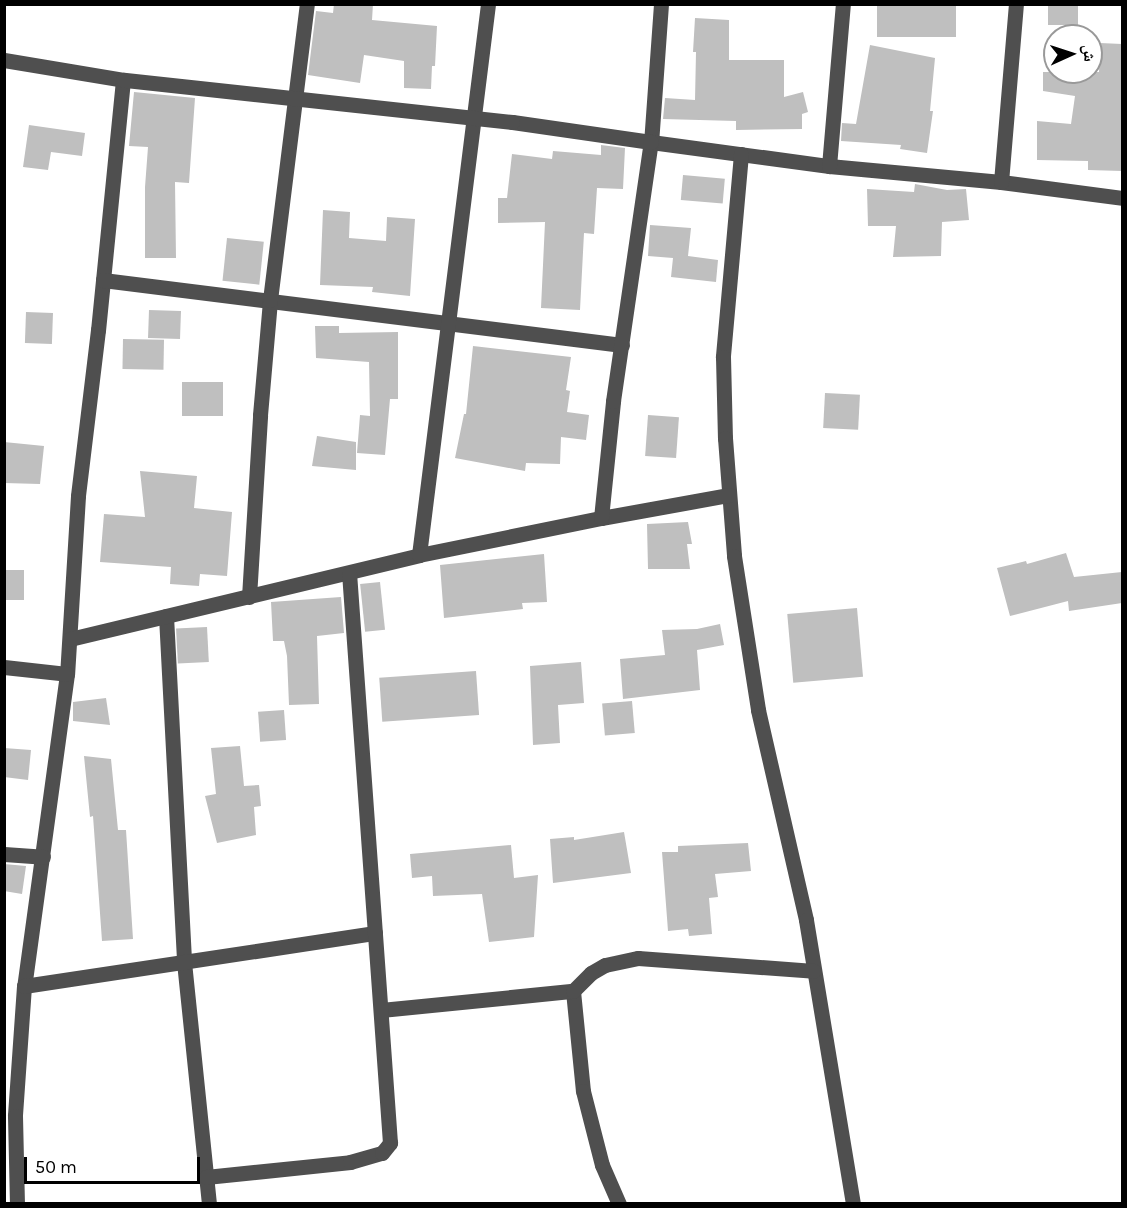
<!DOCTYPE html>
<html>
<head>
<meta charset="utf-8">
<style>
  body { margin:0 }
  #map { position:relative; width:1127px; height:1208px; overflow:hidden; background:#fff; font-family:Karla,"Noto Naskh Arabic",sans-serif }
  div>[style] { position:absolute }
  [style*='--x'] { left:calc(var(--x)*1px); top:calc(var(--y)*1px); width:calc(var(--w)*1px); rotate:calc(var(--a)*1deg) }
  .building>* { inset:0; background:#bfbfbf; transform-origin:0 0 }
  .minor>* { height:15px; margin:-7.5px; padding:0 7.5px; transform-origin:7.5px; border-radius:7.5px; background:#4f4f4f }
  span { translate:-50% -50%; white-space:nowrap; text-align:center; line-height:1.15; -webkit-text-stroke:4.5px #fff; paint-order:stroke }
  .frame { position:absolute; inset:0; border:6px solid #000; pointer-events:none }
  .north { position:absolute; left:1043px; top:24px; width:60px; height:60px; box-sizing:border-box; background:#fff; border:2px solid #999; border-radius:50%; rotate:87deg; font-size:16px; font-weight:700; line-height:24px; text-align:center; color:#000 }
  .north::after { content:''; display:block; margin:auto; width:21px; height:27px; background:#000; clip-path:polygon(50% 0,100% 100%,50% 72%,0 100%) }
  .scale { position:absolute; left:24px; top:1157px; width:176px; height:27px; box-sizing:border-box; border:3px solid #000; border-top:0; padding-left:8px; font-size:18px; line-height:21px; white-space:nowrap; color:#000; -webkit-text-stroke:4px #fff; paint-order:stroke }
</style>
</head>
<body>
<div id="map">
  <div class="building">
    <i style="clip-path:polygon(334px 4px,373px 4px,372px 20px,437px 26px,435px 66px,432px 66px,431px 89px,404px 88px,404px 61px,364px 55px,360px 83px,308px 75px,316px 11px,333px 13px)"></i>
    <i style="left:877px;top:4px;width:79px;height:33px"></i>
    <i style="left:1048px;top:4px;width:30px;height:21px"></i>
    <i style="clip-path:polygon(695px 18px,729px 20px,729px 60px,784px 60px,784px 97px,803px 92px,808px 112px,802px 114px,802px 129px,736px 130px,736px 121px,663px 119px,665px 98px,695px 100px,696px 52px,693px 52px)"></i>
    <i style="clip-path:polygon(1100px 43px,1122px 44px,1122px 171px,1088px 170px,1088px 161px,1037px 160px,1037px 121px,1071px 124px,1075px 96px,1043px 91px,1043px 72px,1099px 72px)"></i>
    <i style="clip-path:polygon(870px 45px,935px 58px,930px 111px,933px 111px,927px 153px,900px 149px,901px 145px,841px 141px,842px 123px,856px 124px)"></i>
    <i style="clip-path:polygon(134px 92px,195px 98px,189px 183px,175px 182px,176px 258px,145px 258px,145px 187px,148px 147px,129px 146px)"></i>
    <i style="clip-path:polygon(29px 125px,85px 133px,82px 156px,51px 152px,48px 170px,23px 167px)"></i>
    <i style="clip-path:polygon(601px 145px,625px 148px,623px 189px,597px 188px,594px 234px,584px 233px,580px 310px,541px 308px,545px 222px,498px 223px,498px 198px,507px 198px,512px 154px,552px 159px,553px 151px,601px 155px)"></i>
    <i style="left:683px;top:175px;width:42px;height:25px;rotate:5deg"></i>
    <i style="clip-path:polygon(915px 184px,947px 190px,966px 189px,969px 220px,942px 222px,941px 256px,893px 257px,896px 226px,868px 226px,867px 189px,914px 192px)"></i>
    <i style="clip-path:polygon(323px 210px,350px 212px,349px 238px,386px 241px,387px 217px,415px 219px,410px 296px,372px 292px,373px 287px,320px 285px)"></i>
    <i style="clip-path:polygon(650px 225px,691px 228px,688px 256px,718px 260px,716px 282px,671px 277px,673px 258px,648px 256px)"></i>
    <i style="left:227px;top:238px;width:37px;height:43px;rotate:6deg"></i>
    <i style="left:149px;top:310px;width:32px;height:28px;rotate:2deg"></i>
    <i style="left:26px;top:312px;width:27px;height:31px;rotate:2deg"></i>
    <i style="clip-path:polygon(315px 326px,339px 326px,339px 333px,398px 332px,398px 399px,390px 399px,385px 455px,357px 453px,360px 415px,370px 416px,369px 362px,316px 358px)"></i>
    <i style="left:123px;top:339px;width:41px;height:30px;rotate:1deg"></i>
    <i style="clip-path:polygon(473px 346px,571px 357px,566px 390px,570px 391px,567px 412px,589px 415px,586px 440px,561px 437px,560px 464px,526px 463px,525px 471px,455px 458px,464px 414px,466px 414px)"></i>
    <i style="left:182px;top:382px;width:41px;height:34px"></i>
    <i style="left:825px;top:393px;width:35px;height:35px;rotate:3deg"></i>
    <i style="left:648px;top:415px;width:31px;height:41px;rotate:4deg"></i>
    <i style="clip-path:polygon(317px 436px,356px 442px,356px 470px,312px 466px)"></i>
    <i style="clip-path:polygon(4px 442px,44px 446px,40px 484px,4px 483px)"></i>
    <i style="clip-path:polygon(140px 471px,197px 476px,194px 508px,232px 512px,227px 576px,200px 574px,199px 586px,170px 584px,171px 567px,100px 562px,104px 514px,145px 517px)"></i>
    <i style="clip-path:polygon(688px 522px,692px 544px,687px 544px,690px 569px,648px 569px,647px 524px)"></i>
    <i style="clip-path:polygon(1066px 553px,1074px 577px,1122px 572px,1122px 603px,1069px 611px,1068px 601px,1010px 616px,997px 568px,1026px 561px,1027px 564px)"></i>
    <i style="clip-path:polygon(544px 554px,547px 602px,522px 603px,523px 609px,444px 618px,440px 565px)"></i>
    <i style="left:24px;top:570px;width:30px;height:20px;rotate:90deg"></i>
    <i style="left:380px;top:582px;width:48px;height:20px;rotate:84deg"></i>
    <i style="clip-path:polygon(341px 597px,344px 633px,317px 636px,319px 704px,289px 705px,287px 656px,284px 641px,273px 641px,271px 602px)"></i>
    <i style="left:857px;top:608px;width:69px;height:70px;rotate:85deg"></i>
    <i style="clip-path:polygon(720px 624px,724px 645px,697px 650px,700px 690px,623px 699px,620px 659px,665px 655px,662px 630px,697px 629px)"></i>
    <i style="left:207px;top:627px;width:35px;height:31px;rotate:87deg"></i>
    <i style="clip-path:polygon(581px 662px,584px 703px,558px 705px,560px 743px,533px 745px,530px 666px)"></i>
    <i style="left:476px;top:671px;width:44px;height:97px;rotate:86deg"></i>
    <i style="clip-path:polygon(106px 698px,110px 725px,73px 721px,73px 702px)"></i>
    <i style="left:632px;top:701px;width:32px;height:30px;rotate:85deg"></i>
    <i style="left:284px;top:710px;width:30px;height:26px;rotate:86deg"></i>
    <i style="clip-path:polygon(240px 746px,244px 786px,259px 785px,261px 806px,254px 807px,256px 835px,217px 843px,205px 796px,216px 794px,211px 748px)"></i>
    <i style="clip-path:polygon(4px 748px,31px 750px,28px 780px,4px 777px)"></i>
    <i style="clip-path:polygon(84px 756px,111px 759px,118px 830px,126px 830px,133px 939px,102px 941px,93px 816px,90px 817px)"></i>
    <i style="clip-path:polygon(624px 832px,631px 873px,553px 883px,550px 839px,574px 837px,574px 840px)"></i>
    <i style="clip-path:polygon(748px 843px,751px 871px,715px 874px,718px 897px,709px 898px,712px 934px,689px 936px,688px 929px,668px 931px,662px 852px,678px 852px,678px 846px)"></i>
    <i style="clip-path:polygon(511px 845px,514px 878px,538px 875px,534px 937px,489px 942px,482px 894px,433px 896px,432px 876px,412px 878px,410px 854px)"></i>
    <i style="clip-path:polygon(4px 864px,26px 866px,22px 894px,4px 891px)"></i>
  </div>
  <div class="minor">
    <i style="--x:661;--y:4;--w:138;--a:94.1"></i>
    <i style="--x:651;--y:142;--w:180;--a:7.7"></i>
    <i style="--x:829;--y:166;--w:173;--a:5.3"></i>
    <i style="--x:1001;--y:182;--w:122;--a:7.5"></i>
    <i style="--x:4;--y:60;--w:121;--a:9.5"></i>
    <i style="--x:123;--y:80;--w:251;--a:95.7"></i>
    <i style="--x:98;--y:330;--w:167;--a:96.9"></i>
    <i style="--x:78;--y:496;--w:178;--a:93.5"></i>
    <i style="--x:67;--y:674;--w:315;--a:97.8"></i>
    <i style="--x:24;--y:986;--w:130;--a:94"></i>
    <i style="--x:15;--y:1116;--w:88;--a:88.7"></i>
    <i style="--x:741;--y:154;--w:204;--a:95.1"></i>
    <i style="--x:723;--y:357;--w:81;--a:88.6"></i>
    <i style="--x:725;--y:438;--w:118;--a:85.6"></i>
    <i style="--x:734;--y:556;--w:156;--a:81.1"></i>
    <i style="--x:758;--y:710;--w:215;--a:77.1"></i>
    <i style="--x:806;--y:920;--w:288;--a:80.6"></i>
    <i style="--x:829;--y:166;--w:163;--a:-85.1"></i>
    <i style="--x:1001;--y:182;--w:179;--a:-85.2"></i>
    <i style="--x:103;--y:280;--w:523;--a:7.14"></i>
    <i style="--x:601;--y:518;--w:130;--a:-10.2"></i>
    <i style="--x:419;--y:555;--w:555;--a:-82.86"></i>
    <i style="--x:249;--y:597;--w:182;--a:-86.5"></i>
    <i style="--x:260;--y:415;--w:115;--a:-85"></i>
    <i style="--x:270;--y:300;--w:298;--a:-82.9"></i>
    <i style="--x:166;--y:616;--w:346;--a:87"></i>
    <i style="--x:184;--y:962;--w:243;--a:84.1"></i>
    <i style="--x:70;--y:639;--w:359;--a:-13.5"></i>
    <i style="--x:419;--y:555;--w:186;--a:-11.5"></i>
    <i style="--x:601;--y:518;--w:118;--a:-84.1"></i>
    <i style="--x:613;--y:401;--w:262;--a:-81.7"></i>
    <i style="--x:651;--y:142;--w:140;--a:-171.8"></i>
    <i style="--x:512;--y:122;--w:391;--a:-173.8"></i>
    <i style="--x:4;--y:667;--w:63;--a:6.3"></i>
    <i style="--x:4;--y:854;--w:39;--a:4"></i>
    <i style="--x:24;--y:986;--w:355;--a:-8.6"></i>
    <i style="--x:573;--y:991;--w:100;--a:84.3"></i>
    <i style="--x:583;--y:1091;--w:76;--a:75.6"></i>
    <i style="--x:602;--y:1165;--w:43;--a:66.4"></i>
    <i style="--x:381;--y:1010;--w:193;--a:-5.7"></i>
    <i style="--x:573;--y:991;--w:25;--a:-45"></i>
    <i style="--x:591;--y:973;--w:16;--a:-30"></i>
    <i style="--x:605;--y:965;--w:34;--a:-12"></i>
    <i style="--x:638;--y:958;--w:176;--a:4.2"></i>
    <i style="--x:206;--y:1177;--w:145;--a:-5.9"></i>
    <i style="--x:350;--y:1162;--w:33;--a:-16"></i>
    <i style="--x:382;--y:1153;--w:13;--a:-51"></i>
    <i style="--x:390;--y:1143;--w:571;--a:-94.11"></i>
  </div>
  <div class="frame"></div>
  <div class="north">ش</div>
  <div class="scale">50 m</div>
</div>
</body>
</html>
